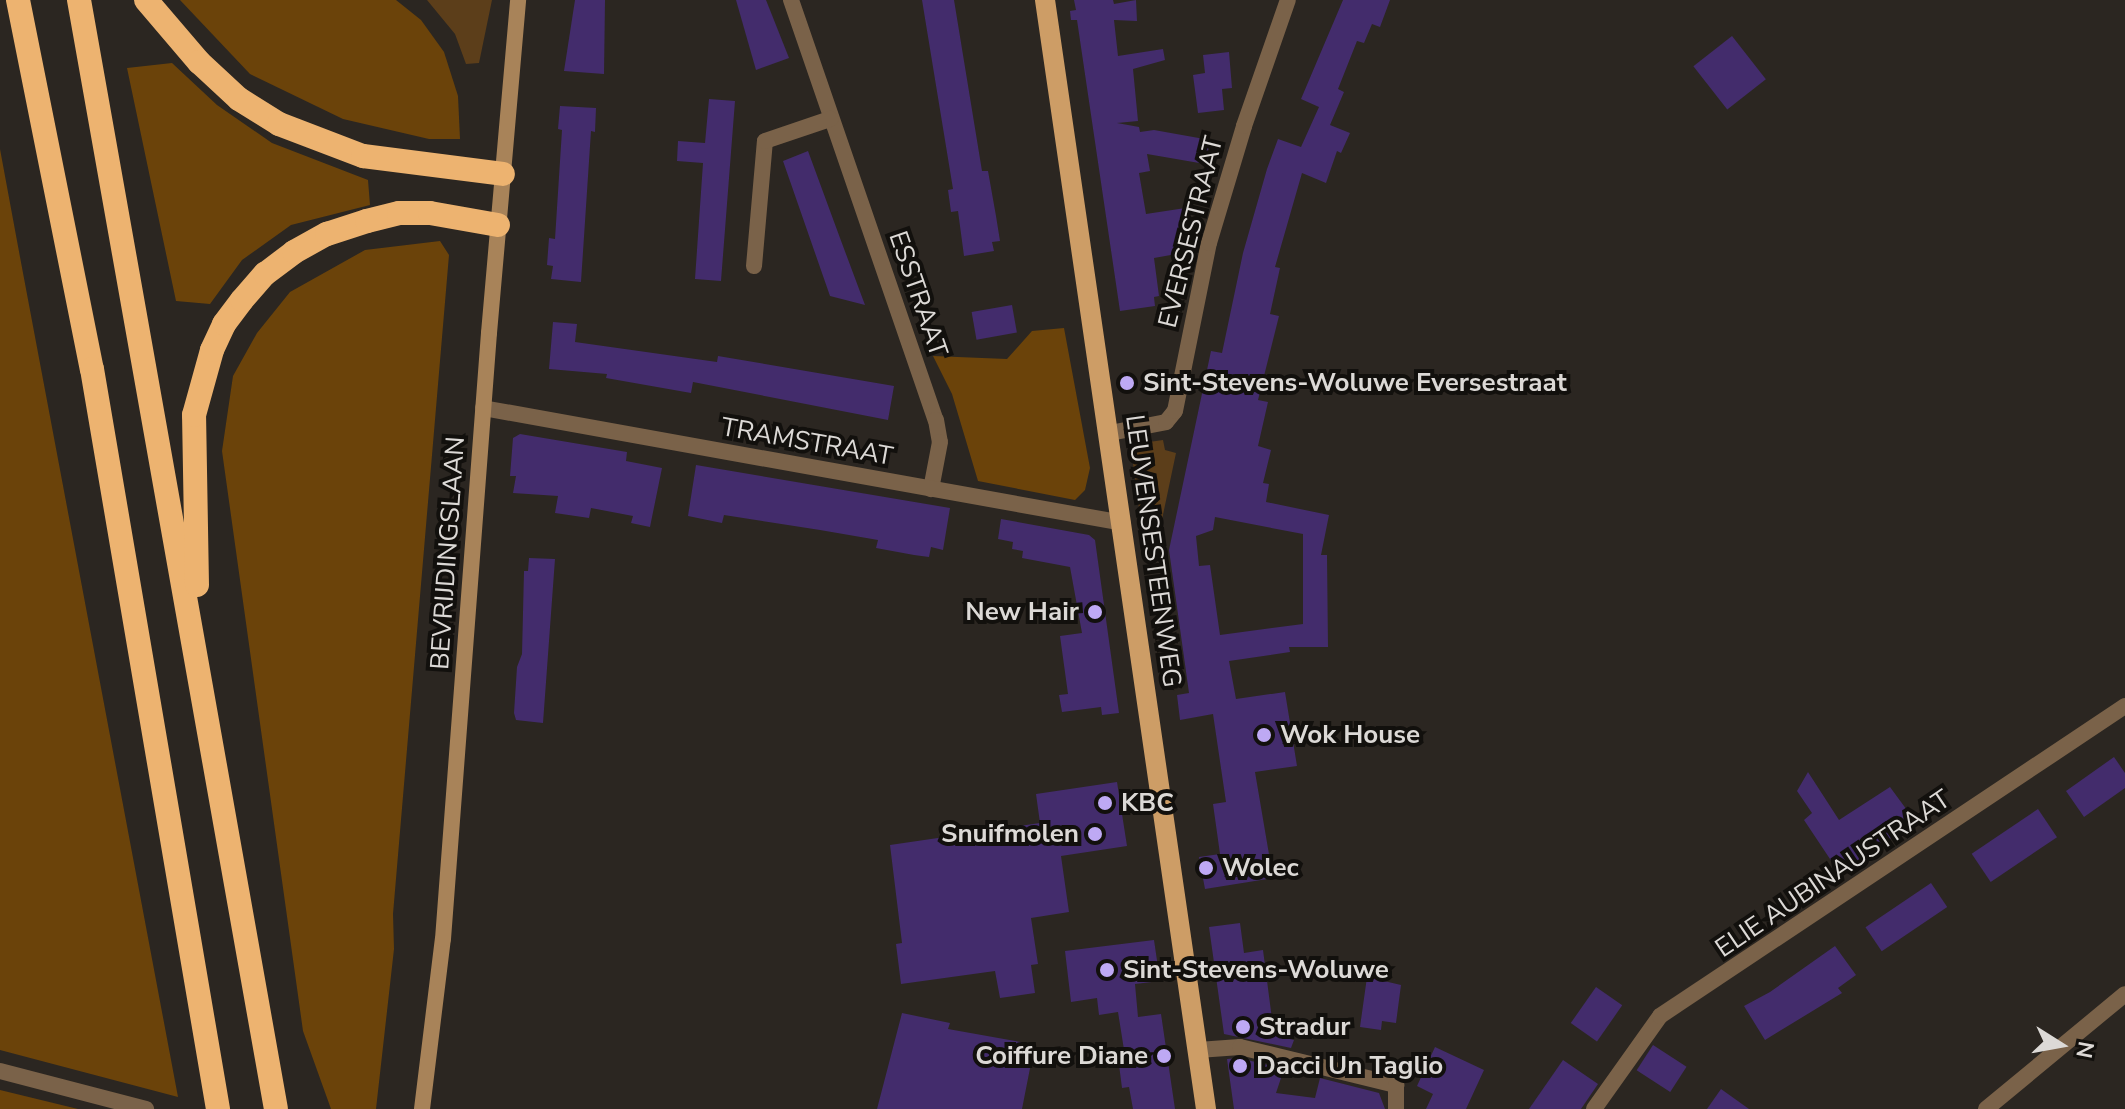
<!DOCTYPE html>
<html>
<head>
<meta charset="utf-8">
<style>
  body { margin:0 }
  #map { position:relative; width:2125px; height:1109px; overflow:hidden; background:#2b2621; font-family:"Nunito Sans",sans-serif }
  div>[style] { position:absolute }
  [style*='--x'] { left:calc(var(--x)*1px); top:calc(var(--y)*1px); width:calc(var(--w)*1px); rotate:calc(var(--a)*1deg) }
  .green>* { inset:0; background:#5c3e1a }
  .forest>* { inset:0; background:#6b430a }
  .building>* { inset:0; background:#432c6c; transform-origin:0 0 }
  .street>* { height:16px; margin:-8px; padding:0 8px; transform-origin:8px; border-radius:8px; background:#7a6249 }
  .secondary>* { height:16px; margin:-8px; padding:0 8px; transform-origin:8px; border-radius:8px; background:#a88359 }
  .primary>* { height:20px; margin:-10px; padding:0 10px; transform-origin:10px; border-radius:10px; background:#cd9d66 }
  .highway>* { height:24px; margin:-12px; padding:0 12px; transform-origin:12px; border-radius:12px; background:#edb370 }
  .dots>* { width:22px; height:22px; translate:-50% -50%; box-sizing:border-box; border:4px solid #12100d; border-radius:50% }
  span { translate:-50% -50%; white-space:nowrap; text-align:center; line-height:1.15; -webkit-text-stroke:8px #12100d; paint-order:stroke }
  .street-label { font-size:26px; color:#dcd9d6 }
  .poi-label { font-size:26px; color:#dcd9d6; font-weight:700 }
  .left { translate:0 -50%; text-align:left }
  .right { translate:-100% -50%; text-align:right }
  .north { position:absolute; left:2021px; top:1005px; width:80px; height:80px; -webkit-text-stroke:6px #12100d; paint-order:stroke; rotate:101deg; font-size:22px; font-weight:700; line-height:32px; text-align:center; color:#dcd9d6 }
  .north::after { content:''; display:block; margin:auto; width:28px; height:36px; background:#dcd9d6; clip-path:polygon(50% 0,100% 100%,50% 72%,0 100%) }
</style>
</head>
<body>
<div id="map">
  <div class="green">
    <i style="clip-path:polygon(427px 0,492px 0,479px 63px,466px 64px,455px 34px)"></i>
    <i style="clip-path:polygon(1163px 440px,1165px 450px,1176px 453px,1160px 529px,1141px 524px,1131px 448px,1135px 444px)"></i>
  </div>
  <div class="forest">
    <i style="clip-path:polygon(180px 0,396px 0,421px 20px,444px 52px,458px 96px,460px 139px,429px 139px,343px 119px,250px 74px)"></i>
    <i style="clip-path:polygon(172px 63px,217px 105px,272px 143px,368px 180px,370px 205px,291px 225px,242px 260px,210px 304px,176px 301px,127px 68px)"></i>
    <i style="clip-path:polygon(0 149px,20px 257px,178px 1097px,0 1050px)"></i>
    <i style="clip-path:polygon(440px 241px,449px 255px,393px 914px,394px 949px,376px 1109px,331px 1109px,303px 1031px,222px 451px,233px 376px,257px 333px,290px 292px,365px 250px)"></i>
    <i style="clip-path:polygon(1064px 328px,1090px 468px,1085px 490px,1075px 500px,978px 481px,952px 394px,933px 356px,1007px 359px,1032px 331px)"></i>
    <i style="clip-path:polygon(0 1090px,78px 1109px,0 1109px)"></i>
  </div>
  <div class="building">
    <i style="clip-path:polygon(575px 0,605px 0,604px 74px,564px 71px)"></i>
    <i style="clip-path:polygon(736px 0,766px 0,789px 58px,756px 70px)"></i>
    <i style="clip-path:polygon(922px 0,954px 0,982px 171px,988px 171px,996px 216px,1000px 241px,992px 242px,994px 251px,964px 256px,958px 211px,951px 212px,948px 190px,953px 189px)"></i>
    <i style="clip-path:polygon(1074px 0,1113px 0,1114px 4px,1136px 0,1137px 21px,1114px 20px,1118px 56px,1163px 49px,1165px 60px,1133px 69px,1138px 121px,1117px 123px,1139px 127px,1140px 132px,1154px 130px,1210px 140px,1205px 164px,1147px 154px,1150px 171px,1139px 173px,1146px 214px,1192px 207px,1182px 253px,1154px 258px,1159px 296px,1154px 297px,1155px 306px,1120px 311px,1077px 20px,1071px 20px,1070px 11px,1076px 10px)"></i>
    <i style="clip-path:polygon(evenodd,1343px 0,1390px 0,1380px 27px,1372px 24px,1364px 43px,1357px 41px,1338px 89px,1344px 92px,1330px 125px,1350px 133px,1341px 153px,1337px 151px,1326px 183px,1302px 173px,1275px 267px,1280px 268px,1270px 314px,1279px 316px,1258px 400px,1268px 402px,1258px 446px,1271px 450px,1263px 483px,1269px 484px,1266px 502px,1329px 515px,1321px 555px,1327px 555px,1328px 647px,1289px 647px,1290px 652px,1229px 661px,1236px 699px,1285px 692px,1297px 766px,1255px 772px,1273px 878px,1205px 889px,1199px 857px,1220px 854px,1213px 804px,1226px 802px,1213px 714px,1180px 720px,1177px 695px,1189px 693px,1169px 550px,1211px 351px,1222px 353px,1243px 253px,1267px 169px,1278px 139px,1301px 147px,1319px 107px,1301px 99px,1343px 0,1215px 517px,1303px 534px,1303px 624px,1220px 635px,1210px 565px,1199px 566px,1196px 536px,1213px 530px,1215px 517px)"></i>
    <i style="left:1732px;top:36px;width:55px;height:49px;rotate:52deg"></i>
    <i style="clip-path:polygon(1229px 52px,1232px 88px,1222px 89px,1224px 110px,1198px 113px,1193px 75px,1205px 73px,1203px 55px)"></i>
    <i style="clip-path:polygon(709px 99px,735px 101px,721px 281px,695px 279px,703px 163px,677px 161px,678px 141px,705px 143px)"></i>
    <i style="clip-path:polygon(560px 106px,596px 108px,595px 132px,591px 131px,581px 282px,551px 279px,553px 266px,547px 265px,549px 238px,555px 239px,562px 130px,558px 129px)"></i>
    <i style="clip-path:polygon(808px 151px,840px 238px,865px 305px,830px 296px,783px 161px)"></i>
    <i style="left:1012px;top:305px;width:28px;height:41px;rotate:80deg"></i>
    <i style="clip-path:polygon(553px 322px,577px 324px,575px 342px,717px 362px,718px 356px,894px 386px,888px 420px,693px 382px,691px 393px,606px 378px,607px 374px,549px 369px)"></i>
    <i style="clip-path:polygon(520px 434px,627px 452px,626px 461px,662px 468px,650px 527px,631px 523px,633px 516px,591px 508px,589px 518px,555px 513px,558px 496px,513px 493px,516px 476px,510px 476px,513px 438px)"></i>
    <i style="clip-path:polygon(696px 465px,950px 508px,943px 550px,931px 547px,929px 557px,914px 555px,876px 548px,878px 540px,820px 530px,724px 515px,722px 523px,688px 516px)"></i>
    <i style="clip-path:polygon(1001px 519px,1089px 535px,1095px 540px,1119px 713px,1102px 715px,1101px 707px,1062px 712px,1059px 695px,1068px 694px,1060px 636px,1082px 633px,1070px 567px,1022px 558px,1023px 551px,1012px 549px,1013px 542px,998px 539px)"></i>
    <i style="clip-path:polygon(529px 558px,555px 559px,543px 723px,516px 720px,514px 713px,517px 667px,522px 654px,524px 571px,528px 571px)"></i>
    <i style="clip-path:polygon(2114px 757px,2125px 773px,2125px 788px,2084px 817px,2066px 791px)"></i>
    <i style="clip-path:polygon(1808px 772px,1839px 820px,1890px 787px,1915px 821px,1840px 874px,1804px 820px,1812px 813px,1797px 791px)"></i>
    <i style="clip-path:polygon(1117px 782px,1127px 846px,1061px 856px,1069px 912px,1031px 918px,1038px 964px,1031px 965px,1035px 993px,1000px 998px,995px 971px,901px 984px,896px 944px,902px 943px,890px 845px,1040px 823px,1036px 794px)"></i>
    <i style="left:2038px;top:809px;width:34px;height:80px;rotate:56deg"></i>
    <i style="left:1931px;top:883px;width:29px;height:79px;rotate:56deg"></i>
    <i style="clip-path:polygon(1240px 923px,1244px 953px,1263px 950px,1272px 1019px,1275px 1019px,1272px 1035px,1294px 1040px,1291px 1048px,1224px 1034px,1209px 927px)"></i>
    <i style="clip-path:polygon(1154px 940px,1160px 981px,1135px 984px,1138px 1017px,1161px 1014px,1175px 1109px,1133px 1109px,1129px 1087px,1122px 1088px,1118px 1057px,1125px 1056px,1118px 1012px,1099px 1015px,1097px 998px,1071px 1002px,1065px 951px)"></i>
    <i style="clip-path:polygon(1835px 946px,1856px 975px,1838px 988px,1842px 993px,1765px 1040px,1744px 1006px,1770px 992px)"></i>
    <i style="clip-path:polygon(1367px 977px,1401px 985px,1396px 1023px,1382px 1021px,1381px 1030px,1360px 1027px)"></i>
    <i style="left:1596px;top:987px;width:32px;height:44px;rotate:35deg"></i>
    <i style="clip-path:polygon(902px 1013px,950px 1023px,948px 1029px,1026px 1043px,1033px 1053px,1022px 1109px,877px 1109px)"></i>
    <i style="left:1653px;top:1045px;width:40px;height:30px;rotate:33deg"></i>
    <i style="clip-path:polygon(1435px 1047px,1484px 1070px,1466px 1109px,1426px 1109px,1433px 1094px,1417px 1086px)"></i>
    <i style="clip-path:polygon(1239px 1058px,1284px 1069px,1276px 1093px,1315px 1098px,1320px 1078px,1379px 1093px,1385px 1109px,1234px 1109px,1227px 1059px)"></i>
    <i style="clip-path:polygon(1563px 1060px,1598px 1084px,1581px 1109px,1529px 1109px)"></i>
    <i style="clip-path:polygon(1721px 1089px,1749px 1109px,1707px 1109px)"></i>
  </div>
  <div class="street">
    <i style="--x:791;--y:0;--w:444;--a:71"></i>
    <i style="--x:936;--y:420;--w:22;--a:80"></i>
    <i style="--x:940;--y:442;--w:48;--a:100.8"></i>
    <i style="--x:754;--y:266;--w:125;--a:-85"></i>
    <i style="--x:765;--y:141;--w:69;--a:-18.7"></i>
    <i style="--x:483;--y:408;--w:650;--a:10.19"></i>
    <i style="--x:1110;--y:433;--w:57;--a:-11.1"></i>
    <i style="--x:1166;--y:422;--w:14;--a:-51"></i>
    <i style="--x:1175;--y:411;--w:171;--a:-78.6"></i>
    <i style="--x:1209;--y:243;--w:122;--a:-73.3"></i>
    <i style="--x:1244;--y:126;--w:133;--a:-70.8"></i>
    <i style="--x:1198;--y:1050;--w:42;--a:-4.1"></i>
    <i style="--x:1240;--y:1047;--w:161;--a:13.7"></i>
    <i style="--x:1396;--y:1085;--w:24;--a:90"></i>
    <i style="--x:0;--y:1071;--w:151;--a:14.6"></i>
    <i style="--x:1594;--y:1109;--w:114;--a:-54.6"></i>
    <i style="--x:1660;--y:1016;--w:559;--a:-33.69"></i>
    <i style="--x:1986;--y:1109;--w:180;--a:-39.6"></i>
  </div>
  <div class="secondary">
    <i style="--x:422;--y:1109;--w:171;--a:-83"></i>
    <i style="--x:443;--y:939;--w:608;--a:-85.66"></i>
    <i style="--x:489;--y:333;--w:334;--a:-85"></i>
  </div>
  <div class="primary">
    <i style="--x:1045;--y:0;--w:1121;--a:81.74"></i>
  </div>
  <div class="highway">
    <i style="--x:18;--y:0;--w:376;--a:78.7"></i>
    <i style="--x:92;--y:369;--w:751;--a:80.34"></i>
    <i style="--x:79;--y:0;--w:1126;--a:79.93"></i>
    <i style="--x:146;--y:0;--w:82;--a:49.5"></i>
    <i style="--x:199;--y:62;--w:54;--a:42.8"></i>
    <i style="--x:239;--y:99;--w:47;--a:32"></i>
    <i style="--x:279;--y:124;--w:90;--a:20.9"></i>
    <i style="--x:363;--y:156;--w:141;--a:7.3"></i>
    <i style="--x:197;--y:585;--w:170;--a:-91"></i>
    <i style="--x:194;--y:415;--w:67;--a:-74.5"></i>
    <i style="--x:212;--y:350;--w:29;--a:-65"></i>
    <i style="--x:224;--y:324;--w:30;--a:-53"></i>
    <i style="--x:242;--y:300;--w:35;--a:-49"></i>
    <i style="--x:265;--y:274;--w:36;--a:-37"></i>
    <i style="--x:294;--y:252;--w:38;--a:-29"></i>
    <i style="--x:327;--y:234;--w:42;--a:-18"></i>
    <i style="--x:367;--y:221;--w:33;--a:-14"></i>
    <i style="--x:399;--y:213;--w:31;--a:0"></i>
    <i style="--x:430;--y:213;--w:69;--a:10"></i>
  </div>
  <div class="dots">
    <i style="left:1127px;top:383px;background:#bea9f4"></i>
    <i style="left:1095px;top:612px;background:#bea9f4"></i>
    <i style="left:1264px;top:735px;background:#bea9f4"></i>
    <i style="left:1105px;top:803px;background:#bea9f4"></i>
    <i style="left:1095px;top:834px;background:#bea9f4"></i>
    <i style="left:1206px;top:868px;background:#bea9f4"></i>
    <i style="left:1107px;top:970px;background:#bea9f4"></i>
    <i style="left:1243px;top:1027px;background:#bea9f4"></i>
    <i style="left:1164px;top:1056px;background:#bea9f4"></i>
    <i style="left:1240px;top:1066px;background:#bea9f4"></i>
  </div>
  <div class="street-label">
    <span style="left:1191px;top:232px;rotate:-76deg">EVERSESTRAAT</span>
    <span style="left:918px;top:294px;rotate:71deg">ESSTRAAT</span>
    <span style="left:807px;top:442px;rotate:10deg">TRAMSTRAAT</span>
    <span style="left:1153px;top:551px;rotate:82deg">LEUVENSESTEENWEG</span>
    <span style="left:448px;top:553px;rotate:-86deg">BEVRIJDINGSLAAN</span>
    <span style="left:1833px;top:874px;rotate:-34deg">ELIE AUBINAUSTRAAT</span>
  </div>
  <div class="poi-label">
    <span class="left" style="left:1143px;top:383px">Sint-Stevens-Woluwe Eversestraat</span>
    <span class="right" style="left:1079px;top:612px">New Hair</span>
    <span class="left" style="left:1280px;top:735px">Wok House</span>
    <span class="left" style="left:1121px;top:803px">KBC</span>
    <span class="right" style="left:1079px;top:834px">Snuifmolen</span>
    <span class="left" style="left:1222px;top:868px">Wolec</span>
    <span class="left" style="left:1123px;top:970px">Sint-Stevens-Woluwe</span>
    <span class="left" style="left:1259px;top:1027px">Stradur</span>
    <span class="right" style="left:1148px;top:1056px">Coiffure Diane</span>
    <span class="left" style="left:1256px;top:1066px">Dacci Un Taglio</span>
  </div>
  <div class="north">N</div>
</div>
</body>
</html>
